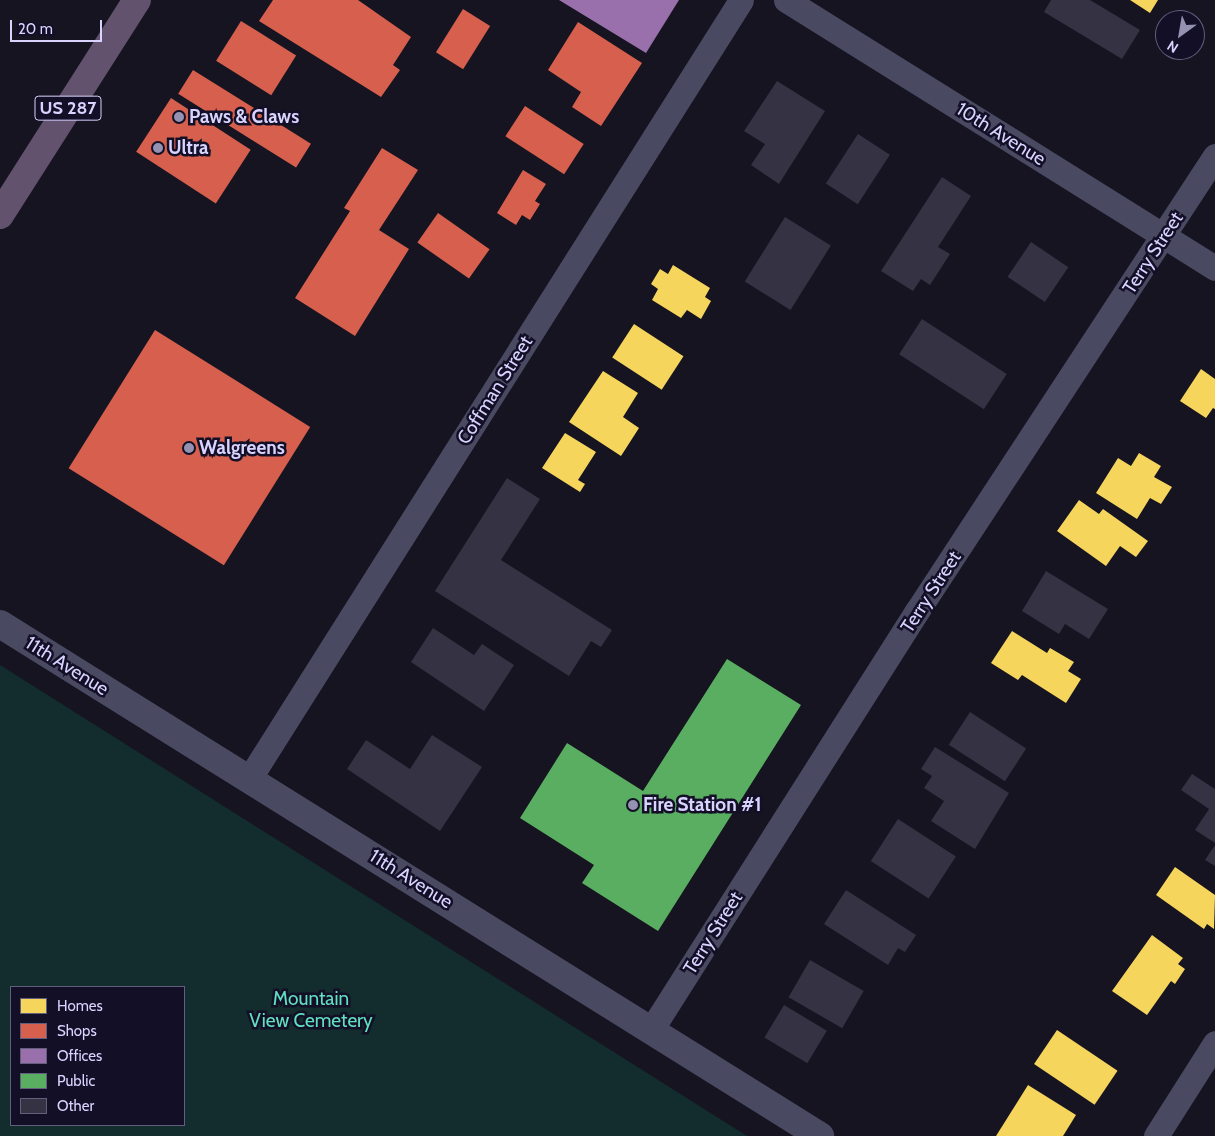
<!DOCTYPE html>
<html>
<head>
<meta charset="utf-8">
<style>
  body { margin:0 }
  #map { position:relative; width:1215px; height:1136px; overflow:hidden; background:#161421; font-family:Cabin,sans-serif }
  div>[style] { position:absolute }
  [style*='--x'] { left:calc(var(--x)*1px); top:calc(var(--y)*1px); width:calc(var(--w)*1px); rotate:calc(var(--a)*1deg) }
  .green>* { inset:0; background:#132c2d }
  .homes>* { inset:0; background:#f6d55c; transform-origin:0 0 }
  .shops>* { inset:0; background:#d6604d; transform-origin:0 0 }
  .offices>* { inset:0; background:#9970ab }
  .public>* { inset:0; background:#5aae61 }
  .building>* { inset:0; background:#343243; transform-origin:0 0 }
  .minor>* { height:25px; margin:-12.5px; padding:0 12.5px; transform-origin:12.5px; border-radius:12.5px; background:#4a4962 }
  .tertiary>* { height:28px; margin:-14px; padding:0 14px; transform-origin:14px; border-radius:14px; background:#4a4962 }
  .trunk>* { height:28px; margin:-14px; padding:0 14px; transform-origin:14px; border-radius:14px; background:#62526e }
  .dots>* { width:14px; height:14px; translate:-50% -50%; box-sizing:border-box; border:2px solid #130f26; border-radius:50% }
  span { translate:-50% -50%; white-space:nowrap; text-align:center; line-height:1.15; -webkit-text-stroke:5px #130f26; paint-order:stroke }
  .shield-label span { padding:1px 4px; background:#130f26; border:1px solid; border-radius:4px; -webkit-text-stroke-width:0 }
  .shield-label { font-size:18px; color:#d9d4ff; font-weight:700 }
  .poi-label { font-size:19px; color:#d9d4ff; font-weight:700 }
  .left { translate:0 -50%; text-align:left }
  .street-label { font-size:19px; color:#d9d4ff }
  .park-label { font-size:19px; color:#5fe0c0 }
  .legend { position:absolute; left:10px; top:986px; width:175px; height:140px; box-sizing:border-box; background:#130f26; border:1px solid #625e7d; margin:0; padding:6px 9px; list-style:none; font-size:15px; color:#d9d4ff }
  .legend li { display:flex; align-items:center; gap:10px; height:25px }
  .legend b { width:25px; border:1px solid #625e7d }
  .north { position:absolute; left:1155px; top:10px; width:50px; height:50px; box-sizing:border-box; background:#130f26; border:1px solid #625e7d; border-radius:50%; rotate:212deg; font-size:14px; font-weight:700; line-height:20px; text-align:center; color:#d9d4ff }
  .north::after { content:''; display:block; margin:auto; width:18px; height:22px; background:#9591b1; clip-path:polygon(50% 0,100% 100%,50% 72%,0 100%) }
  .scale { position:absolute; left:10px; top:20px; width:92px; height:22px; box-sizing:border-box; border:2px solid #d9d4ff; border-top:0; padding-left:6px; font-size:15px; line-height:18px; white-space:nowrap; color:#d9d4ff; -webkit-text-stroke:4px #130f26; paint-order:stroke }
</style>
</head>
<body>
<div id="map">
  <div class="green">
    <i style="clip-path:polygon(evenodd,0 665px,747px 1136px,0 1136px,0 665px,11px 987px,184px 987px,184px 1125px,11px 1125px,11px 987px)"></i>
  </div>
  <div class="homes">
    <i style="clip-path:polygon(1130px 0,1158px 0,1150px 13px)"></i>
    <i style="clip-path:polygon(673px 265px,710px 288px,705px 297px,711px 301px,701px 319px,687px 310px,681px 318px,652px 300px,658px 289px,651px 284px,660px 269px,668px 274px)"></i>
    <i style="left:634px;top:324px;width:59px;height:40px;rotate:33deg"></i>
    <i style="clip-path:polygon(1201px 369px,1215px 379px,1215px 409px,1213px 408px,1206px 418px,1180px 401px)"></i>
    <i style="clip-path:polygon(603px 371px,638px 393px,623px 417px,639px 428px,621px 456px,569px 422px)"></i>
    <i style="clip-path:polygon(565px 433px,596px 452px,578px 480px,585px 484px,580px 492px,542px 468px)"></i>
    <i style="clip-path:polygon(1139px 453px,1161px 466px,1154px 477px,1172px 487px,1161px 504px,1150px 498px,1137px 519px,1096px 493px,1118px 458px,1131px 466px)"></i>
    <i style="clip-path:polygon(1079px 500px,1099px 514px,1103px 509px,1148px 541px,1136px 557px,1120px 546px,1106px 566px,1057px 531px)"></i>
    <i style="clip-path:polygon(1012px 631px,1047px 653px,1050px 648px,1074px 662px,1068px 671px,1081px 679px,1066px 703px,1022px 675px,1018px 680px,991px 663px)"></i>
    <i style="clip-path:polygon(1175px 867px,1215px 895px,1214px 929px,1207px 924px,1204px 929px,1156px 895px)"></i>
    <i style="clip-path:polygon(1152px 935px,1183px 958px,1178px 964px,1185px 969px,1175px 984px,1171px 981px,1147px 1015px,1112px 991px)"></i>
    <i style="left:1057px;top:1030px;width:73px;height:41px;rotate:34deg"></i>
    <i style="clip-path:polygon(1028px 1085px,1076px 1115px,1063px 1136px,996px 1136px)"></i>
  </div>
  <div class="shops">
    <i style="clip-path:polygon(273px 0,358px 0,411px 37px,393px 65px,400px 70px,381px 97px,259px 21px)"></i>
    <i style="left:463px;top:9px;width:32px;height:51px;rotate:32deg"></i>
    <i style="left:241px;top:21px;width:65px;height:47px;rotate:32deg"></i>
    <i style="clip-path:polygon(578px 22px,642px 63px,601px 126px,572px 107px,581px 92px,548px 70px)"></i>
    <i style="left:193px;top:70px;width:139px;height:28px;rotate:32deg"></i>
    <i style="left:171px;top:98px;width:95px;height:64px;rotate:33deg"></i>
    <i style="left:525px;top:106px;width:70px;height:36px;rotate:33deg"></i>
    <i style="clip-path:polygon(382px 148px,418px 170px,379px 230px,409px 249px,355px 336px,295px 298px,350px 211px,344px 208px)"></i>
    <i style="clip-path:polygon(523px 170px,546px 184px,535px 201px,540px 204px,530px 220px,522px 215px,516px 225px,497px 213px)"></i>
    <i style="left:438px;top:213px;width:63px;height:36px;rotate:35deg"></i>
    <i style="left:155px;top:330px;width:183px;height:163px;rotate:32deg"></i>
  </div>
  <div class="offices">
    <i style="clip-path:polygon(559px 0,679px 0,646px 53px)"></i>
  </div>
  <div class="public">
    <i style="clip-path:polygon(727px 659px,801px 705px,658px 931px,582px 883px,594px 865px,520px 818px,567px 743px,643px 791px)"></i>
  </div>
  <div class="building">
    <i style="clip-path:polygon(1051px 0,1090px 0,1140px 30px,1122px 59px,1044px 12px)"></i>
    <i style="clip-path:polygon(777px 81px,825px 111px,779px 184px,751px 165px,765px 144px,744px 131px)"></i>
    <i style="left:858px;top:134px;width:38px;height:59px;rotate:33deg"></i>
    <i style="clip-path:polygon(942px 177px,971px 196px,938px 247px,950px 254px,930px 285px,921px 279px,913px 291px,881px 271px)"></i>
    <i style="left:785px;top:217px;width:54px;height:76px;rotate:32deg"></i>
    <i style="left:1031px;top:242px;width:45px;height:42px;rotate:34deg"></i>
    <i style="left:922px;top:319px;width:101px;height:42px;rotate:33deg"></i>
    <i style="clip-path:polygon(507px 478px,540px 499px,501px 560px,612px 630px,601px 647px,591px 641px,569px 676px,435px 591px)"></i>
    <i style="clip-path:polygon(1046px 571px,1108px 609px,1089px 639px,1065px 624px,1059px 634px,1022px 611px)"></i>
    <i style="clip-path:polygon(433px 628px,474px 655px,482px 644px,514px 665px,484px 711px,411px 662px)"></i>
    <i style="left:970px;top:712px;width:67px;height:39px;rotate:33deg"></i>
    <i style="clip-path:polygon(432px 735px,482px 767px,440px 831px,347px 769px,366px 740px,410px 769px)"></i>
    <i style="clip-path:polygon(935px 747px,1009px 793px,975px 849px,931px 821px,944px 801px,924px 788px,932px 776px,921px 769px)"></i>
    <i style="clip-path:polygon(1192px 774px,1215px 789px,1215px 843px,1195px 830px,1209px 809px,1181px 790px)"></i>
    <i style="left:898px;top:819px;width:69px;height:50px;rotate:33deg"></i>
    <i style="clip-path:polygon(1215px 845px,1215px 866px,1205px 860px)"></i>
    <i style="clip-path:polygon(846px 890px,916px 935px,905px 952px,898px 948px,888px 965px,824px 924px)"></i>
    <i style="left:810px;top:960px;width:62px;height:43px;rotate:30deg"></i>
    <i style="left:784px;top:1005px;width:50px;height:38px;rotate:31deg"></i>
  </div>
  <div class="minor">
    <i style="--x:786;--y:0;--w:506;--a:31.99"></i>
    <i style="--x:249;--y:779;--w:921;--a:-57.72"></i>
    <i style="--x:651;--y:1030;--w:496;--a:-57.6"></i>
    <i style="--x:917;--y:611;--w:544;--a:-56.78"></i>
    <i style="--x:1156;--y:1136;--w:110;--a:-57.6"></i>
  </div>
  <div class="tertiary">
    <i style="--x:0;--y:624;--w:967;--a:31.98"></i>
  </div>
  <div class="trunk">
    <i style="--x:0;--y:215;--w:255;--a:-57.5"></i>
  </div>
  <div class="dots">
    <i style="left:179px;top:117px;background:#9591b1"></i>
    <i style="left:158px;top:148px;background:#9591b1"></i>
    <i style="left:189px;top:448px;background:#9591b1"></i>
    <i style="left:633px;top:805px;background:#9591b1"></i>
  </div>
  <div class="shield-label">
    <span style="left:68px;top:108px">US 287</span>
  </div>
  <div class="poi-label">
    <span class="left" style="left:189px;top:117px">Paws &amp; Claws</span>
    <span class="left" style="left:168px;top:148px">Ultra</span>
    <span class="left" style="left:199px;top:448px">Walgreens</span>
    <span class="left" style="left:643px;top:805px">Fire Station #1</span>
  </div>
  <div class="street-label">
    <span style="left:1001px;top:134px;rotate:32deg">10th Avenue</span>
    <span style="left:1153px;top:253px;rotate:-57deg">Terry Street</span>
    <span style="left:495px;top:390px;rotate:-58deg">Coffman Street</span>
    <span style="left:931px;top:592px;rotate:-57deg">Terry Street</span>
    <span style="left:67px;top:666px;rotate:32deg">11th Avenue</span>
    <span style="left:411px;top:879px;rotate:32deg">11th Avenue</span>
    <span style="left:713px;top:933px;rotate:-58deg">Terry Street</span>
  </div>
  <div class="park-label">
    <span style="left:311px;top:1010px">Mountain<br>View Cemetery</span>
  </div>
  <ul class="legend">
  <li><b style="height:14px;background:#f6d55c"></b>Homes</li>
  <li><b style="height:14px;background:#d6604d"></b>Shops</li>
  <li><b style="height:14px;background:#9970ab"></b>Offices</li>
  <li><b style="height:14px;background:#5aae61"></b>Public</li>
  <li><b style="height:14px;background:#343243"></b>Other</li>
  </ul>
  <div class="north">N</div>
  <div class="scale">20 m</div>
</div>
</body>
</html>
